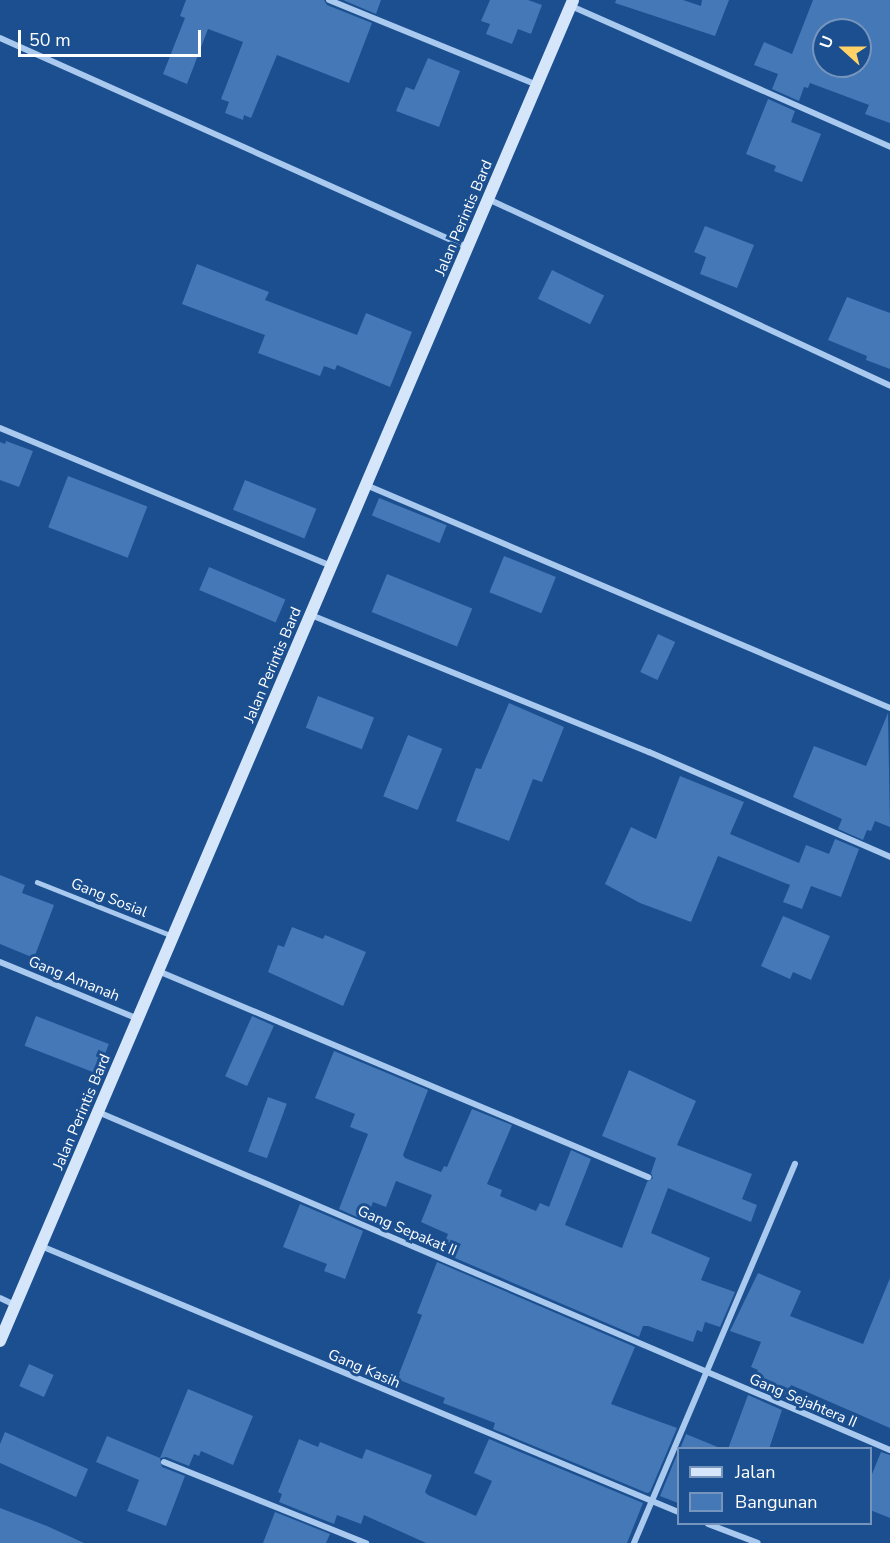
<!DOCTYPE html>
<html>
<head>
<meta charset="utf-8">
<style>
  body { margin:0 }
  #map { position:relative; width:890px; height:1543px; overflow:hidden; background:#1b4f8f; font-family:"Nunito Sans",sans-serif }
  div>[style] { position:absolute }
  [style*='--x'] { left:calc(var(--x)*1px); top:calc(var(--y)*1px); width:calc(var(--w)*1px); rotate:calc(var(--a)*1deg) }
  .building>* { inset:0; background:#4478b7; transform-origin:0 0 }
  .lane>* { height:4.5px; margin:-2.25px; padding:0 2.25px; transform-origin:2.25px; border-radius:2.25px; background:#a9c9ee }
  .street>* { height:6px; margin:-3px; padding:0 3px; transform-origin:3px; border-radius:3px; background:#a9c9ee }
  .secondary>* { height:12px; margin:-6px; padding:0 6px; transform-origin:6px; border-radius:6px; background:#d6e6fa }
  span { translate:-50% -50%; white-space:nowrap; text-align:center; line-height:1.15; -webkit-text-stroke:6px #1b4f8f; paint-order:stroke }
  .street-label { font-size:15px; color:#fff }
  .legend { position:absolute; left:677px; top:1447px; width:195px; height:78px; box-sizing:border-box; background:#1b4f8f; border:2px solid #7695bc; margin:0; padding:8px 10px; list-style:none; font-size:18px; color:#fff }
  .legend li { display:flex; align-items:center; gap:12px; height:30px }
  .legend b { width:30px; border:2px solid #7695bc }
  .north { position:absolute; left:812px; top:18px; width:60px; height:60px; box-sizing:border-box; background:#1b4f8f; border:2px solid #7695bc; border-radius:50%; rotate:291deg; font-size:16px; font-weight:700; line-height:24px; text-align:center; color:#fff }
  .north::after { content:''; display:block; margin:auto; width:21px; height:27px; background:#ffd166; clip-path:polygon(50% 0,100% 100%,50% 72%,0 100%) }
  .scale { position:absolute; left:18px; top:30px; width:183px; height:27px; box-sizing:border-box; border:3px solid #fff; border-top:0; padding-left:8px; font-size:18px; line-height:21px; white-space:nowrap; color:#fff; -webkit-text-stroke:4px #1b4f8f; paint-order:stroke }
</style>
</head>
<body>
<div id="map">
  <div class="building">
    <i style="clip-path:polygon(186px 0,324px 0,327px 5px,372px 23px,349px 83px,277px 55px,251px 118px,244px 115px,243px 120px,225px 113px,229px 102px,221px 99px,243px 42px,208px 29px,187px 84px,163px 74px,185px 18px,180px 16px)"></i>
    <i style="clip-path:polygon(343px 0,381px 0,376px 14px)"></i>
    <i style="clip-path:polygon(490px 0,528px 0,542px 5px,531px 34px,518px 29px,512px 44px,486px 34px,490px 24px,481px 21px)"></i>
    <i style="clip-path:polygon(616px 0,683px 0,701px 6px,702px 0,729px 0,715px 36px,615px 3px)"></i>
    <i style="clip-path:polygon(evenodd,813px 0,890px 0,890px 123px,865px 114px,869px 105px,810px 83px,808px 88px,804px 87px,799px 101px,772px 89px,778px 74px,754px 65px,764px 42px,792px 54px,813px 0,824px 30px,860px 30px,860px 66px,824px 66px,824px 30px)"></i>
    <i style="clip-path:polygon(428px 58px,460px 71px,439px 127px,396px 111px,406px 87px,414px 90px)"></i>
    <i style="clip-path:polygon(768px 99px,795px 111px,791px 122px,821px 134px,802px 182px,774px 171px,776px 166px,746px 154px)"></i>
    <i style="clip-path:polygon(705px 226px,754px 245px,737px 288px,700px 274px,706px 257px,694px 252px)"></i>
    <i style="clip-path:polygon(197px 264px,269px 292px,265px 300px,357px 335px,366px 313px,412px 332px,390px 387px,337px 365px,335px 370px,324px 366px,320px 376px,258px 353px,265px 335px,182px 304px)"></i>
    <i style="left:552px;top:270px;width:58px;height:32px;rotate:26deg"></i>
    <i style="clip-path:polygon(847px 297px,890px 313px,890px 369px,866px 360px,867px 356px,828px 340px)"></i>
    <i style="clip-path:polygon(6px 441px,33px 451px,19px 487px,0 480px,0 442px,5px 444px)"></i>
    <i style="left:68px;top:476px;width:85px;height:55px;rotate:21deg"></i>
    <i style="left:245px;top:480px;width:77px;height:32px;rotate:22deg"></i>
    <i style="left:379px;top:498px;width:73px;height:19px;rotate:22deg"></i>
    <i style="left:504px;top:556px;width:56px;height:39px;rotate:22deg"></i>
    <i style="left:209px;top:567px;width:83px;height:25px;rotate:23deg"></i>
    <i style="left:387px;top:574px;width:92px;height:41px;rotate:22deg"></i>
    <i style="left:658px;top:634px;width:19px;height:42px;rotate:25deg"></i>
    <i style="left:318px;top:696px;width:60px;height:34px;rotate:21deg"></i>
    <i style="clip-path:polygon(509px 703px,564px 727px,542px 782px,533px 779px,509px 841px,456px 821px,476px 768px,481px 769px)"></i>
    <i style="clip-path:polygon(888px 713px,890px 827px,875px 821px,871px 831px,867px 830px,863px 840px,838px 829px,842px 819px,793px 797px,814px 746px,866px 766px)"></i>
    <i style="left:408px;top:735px;width:37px;height:66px;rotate:22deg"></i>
    <i style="clip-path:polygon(680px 776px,744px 802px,730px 834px,799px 863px,806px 845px,829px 854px,835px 839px,859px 849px,841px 897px,811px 886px,802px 909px,783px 902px,790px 885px,718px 856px,691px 922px,640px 903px,605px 884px,631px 827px,656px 839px)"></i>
    <i style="clip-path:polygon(0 875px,25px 885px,22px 893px,54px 905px,34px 958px,0 944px)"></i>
    <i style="clip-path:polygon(783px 916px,830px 936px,811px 980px,793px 972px,790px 979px,761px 966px)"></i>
    <i style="clip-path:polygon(292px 927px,323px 939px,325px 935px,366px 952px,343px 1006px,268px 972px,278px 945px,284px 947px)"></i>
    <i style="left:36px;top:1016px;width:78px;height:32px;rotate:21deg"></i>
    <i style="left:252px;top:1016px;width:24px;height:66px;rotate:24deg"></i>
    <i style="clip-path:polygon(334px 1051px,428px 1090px,403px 1155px,405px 1158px,441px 1172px,444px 1166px,447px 1167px,472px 1109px,512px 1125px,487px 1184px,502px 1190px,500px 1196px,536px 1211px,540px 1203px,549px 1207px,571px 1150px,591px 1159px,565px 1225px,622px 1248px,647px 1182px,653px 1178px,651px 1173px,656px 1158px,602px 1136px,629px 1070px,696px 1101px,677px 1145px,752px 1174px,742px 1199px,757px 1205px,751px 1222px,668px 1188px,651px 1233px,710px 1258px,701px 1280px,735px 1292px,720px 1327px,705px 1322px,702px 1332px,697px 1330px,693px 1342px,648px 1326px,643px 1326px,639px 1337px,441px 1252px,448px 1234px,421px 1222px,432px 1195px,396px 1181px,386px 1207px,373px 1202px,366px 1221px,339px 1209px,368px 1134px,350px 1127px,355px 1114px,315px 1098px)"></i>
    <i style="left:268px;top:1097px;width:20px;height:58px;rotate:20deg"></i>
    <i style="clip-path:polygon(300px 1204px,363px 1231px,345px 1279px,324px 1271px,327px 1264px,283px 1247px)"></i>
    <i style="clip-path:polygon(437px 1262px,635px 1347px,611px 1404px,677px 1428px,650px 1492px,647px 1493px,493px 1429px,495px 1423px,443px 1403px,445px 1398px,397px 1379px,422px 1315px,417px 1313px)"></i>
    <i style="clip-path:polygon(758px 1273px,801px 1291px,790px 1316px,863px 1344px,890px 1278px,890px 1428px,791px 1385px,786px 1400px,752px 1385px,758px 1370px,751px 1367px,761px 1342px,730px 1331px)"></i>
    <i style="left:29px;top:1364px;width:27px;height:24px;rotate:24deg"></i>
    <i style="clip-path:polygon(188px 1389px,253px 1416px,233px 1465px,201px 1451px,199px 1456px,194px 1454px,189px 1466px,166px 1457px,160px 1458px,162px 1467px,185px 1476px,166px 1526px,127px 1511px,139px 1480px,96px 1462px,107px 1436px,160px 1458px)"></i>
    <i style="clip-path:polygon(748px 1395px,782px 1410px,769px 1449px,728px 1449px)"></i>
    <i style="clip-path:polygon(5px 1432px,88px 1469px,76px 1497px,0 1463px,0 1444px)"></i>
    <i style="clip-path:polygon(686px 1434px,720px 1448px,720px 1449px,680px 1449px)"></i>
    <i style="clip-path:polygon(299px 1439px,318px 1447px,320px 1442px,362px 1459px,366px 1449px,432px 1475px,425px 1492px,428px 1495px,476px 1516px,492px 1481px,474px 1473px,489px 1439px,643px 1503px,627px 1543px,426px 1543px,364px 1515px,361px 1524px,337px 1515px,334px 1524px,279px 1502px,282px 1494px,278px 1492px)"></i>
    <i style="clip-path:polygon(678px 1452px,678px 1503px,660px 1496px)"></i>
    <i style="clip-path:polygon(881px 1452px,890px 1455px,890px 1518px,870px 1510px,870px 1479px)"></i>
    <i style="clip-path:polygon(0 1508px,47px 1526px,84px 1543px,0 1543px)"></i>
    <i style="clip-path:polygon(275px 1512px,330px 1534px,326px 1543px,263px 1543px)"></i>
  </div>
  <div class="lane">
    <i style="--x:37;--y:882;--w:143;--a:21.7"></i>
  </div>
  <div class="street">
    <i style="--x:329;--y:0;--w:225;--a:22.2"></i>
    <i style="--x:571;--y:6;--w:349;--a:23.8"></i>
    <i style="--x:0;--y:38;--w:512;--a:24.11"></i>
    <i style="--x:488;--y:199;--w:443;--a:24.9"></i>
    <i style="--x:0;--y:428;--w:359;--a:22.6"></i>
    <i style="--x:366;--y:485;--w:569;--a:23.05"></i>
    <i style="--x:311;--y:615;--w:365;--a:22.1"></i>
    <i style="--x:649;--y:752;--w:263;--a:23.5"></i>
    <i style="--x:0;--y:962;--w:149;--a:22.4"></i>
    <i style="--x:158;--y:971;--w:532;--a:22.8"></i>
    <i style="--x:98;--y:1112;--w:861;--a:23.11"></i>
    <i style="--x:41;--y:1246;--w:690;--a:22.66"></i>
    <i style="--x:0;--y:1298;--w:17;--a:25"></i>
    <i style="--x:164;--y:1462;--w:218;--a:21.9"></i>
    <i style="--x:708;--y:1524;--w:53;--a:20.8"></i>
    <i style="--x:634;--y:1543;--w:412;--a:-67"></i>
  </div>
  <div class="secondary">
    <i style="--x:0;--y:1341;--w:1458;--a:-66.86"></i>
  </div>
  <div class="street-label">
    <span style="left:464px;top:218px;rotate:-67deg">Jalan Perintis Bard</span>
    <span style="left:273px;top:665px;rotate:-67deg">Jalan Perintis Bard</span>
    <span style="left:109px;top:898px;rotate:22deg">Gang Sosial</span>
    <span style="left:74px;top:979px;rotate:22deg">Gang Amanah</span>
    <span style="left:82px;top:1112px;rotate:-67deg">Jalan Perintis Bard</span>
    <span style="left:407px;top:1231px;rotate:23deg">Gang Sepakat II</span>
    <span style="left:364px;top:1369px;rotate:23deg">Gang Kasih</span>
    <span style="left:803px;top:1401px;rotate:23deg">Gang Sejahtera II</span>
  </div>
  <ul class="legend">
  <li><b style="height:8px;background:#d6e6fa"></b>Jalan</li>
  <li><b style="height:16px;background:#4478b7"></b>Bangunan</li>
  </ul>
  <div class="north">U</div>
  <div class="scale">50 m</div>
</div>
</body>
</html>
